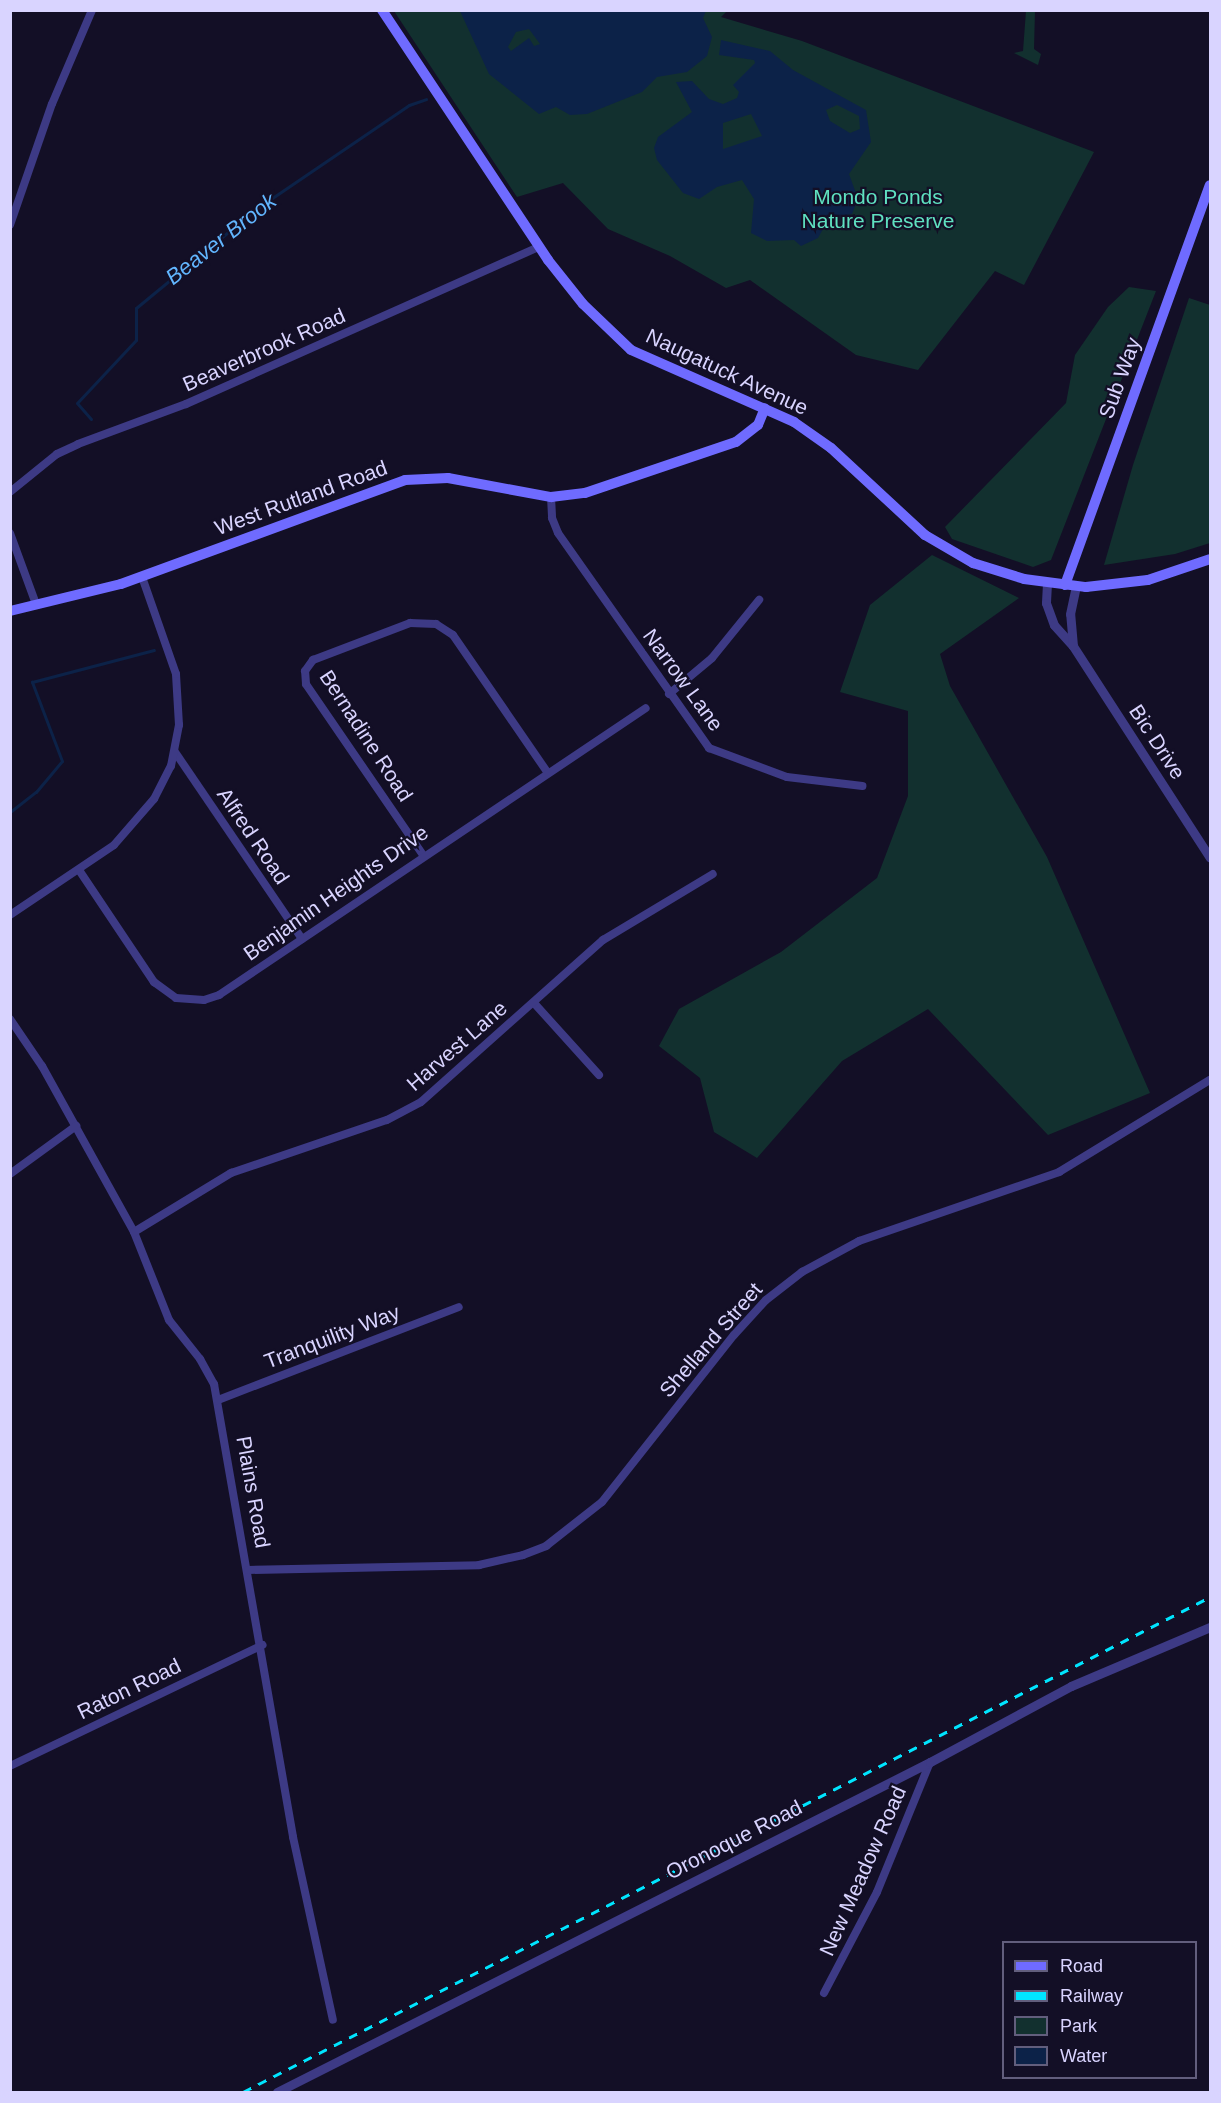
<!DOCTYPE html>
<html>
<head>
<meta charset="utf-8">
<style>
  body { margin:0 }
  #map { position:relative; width:1221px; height:2103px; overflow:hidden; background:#130f26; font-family:Helvetica,sans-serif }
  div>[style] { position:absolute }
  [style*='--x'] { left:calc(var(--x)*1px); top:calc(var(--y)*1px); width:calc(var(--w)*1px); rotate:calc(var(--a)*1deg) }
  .green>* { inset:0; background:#12302f }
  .water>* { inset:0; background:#0c2248 }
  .stream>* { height:3px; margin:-1.5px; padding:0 1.5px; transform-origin:1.5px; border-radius:1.5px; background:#0c2248 }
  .minor>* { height:8px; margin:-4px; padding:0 4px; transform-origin:4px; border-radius:4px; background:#3d3a85 }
  .tertiary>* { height:9px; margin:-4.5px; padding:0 4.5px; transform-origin:4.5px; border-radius:4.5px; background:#3d3a85 }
  .secondary>* { height:10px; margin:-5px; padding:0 5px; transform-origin:5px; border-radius:5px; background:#6f6bff }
  .rail>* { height:3px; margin-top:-1.5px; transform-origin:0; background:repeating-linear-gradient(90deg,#00e5ff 0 9px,transparent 0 17px) }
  span { translate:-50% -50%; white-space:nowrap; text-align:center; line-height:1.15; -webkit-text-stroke:4.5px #130f26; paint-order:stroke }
  .park-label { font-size:21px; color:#5fe0c0 }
  .street-label { font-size:21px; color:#d9d4ff }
  .water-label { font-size:22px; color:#62b6ff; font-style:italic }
  .frame { position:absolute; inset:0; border:12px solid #d9d4ff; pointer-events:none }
  .legend { position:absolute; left:1002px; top:1941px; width:195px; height:138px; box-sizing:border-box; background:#130f26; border:2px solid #625e7d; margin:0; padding:8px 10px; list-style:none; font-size:18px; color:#d9d4ff }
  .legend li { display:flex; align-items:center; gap:12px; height:30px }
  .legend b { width:30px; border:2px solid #625e7d }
</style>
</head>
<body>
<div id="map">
  <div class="green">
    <i style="clip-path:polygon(394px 11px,727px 11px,721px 17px,802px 41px,1094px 152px,1024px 285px,995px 271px,918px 370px,856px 355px,750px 280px,726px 288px,670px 256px,608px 229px,563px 183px,517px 197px)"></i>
    <i style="clip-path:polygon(1026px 11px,1035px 11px,1034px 49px,1041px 54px,1038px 65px,1014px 53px,1023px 51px)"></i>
    <i style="clip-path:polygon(1129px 287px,1156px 291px,1051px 560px,1033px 567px,952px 539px,945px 527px,1066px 403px,1075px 355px,1108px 307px)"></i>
    <i style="clip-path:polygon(1189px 298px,1210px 305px,1210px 543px,1175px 554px,1104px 565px,1133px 465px)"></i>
    <i style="clip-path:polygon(932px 555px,1019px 598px,940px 654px,950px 686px,1047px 857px,1150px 1093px,1048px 1135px,928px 1009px,842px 1061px,757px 1158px,714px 1132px,700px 1078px,659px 1046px,679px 1009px,781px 952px,877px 878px,908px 796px,908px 711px,840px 692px,870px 605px)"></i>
  </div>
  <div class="water">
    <i style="clip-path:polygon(evenodd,460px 11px,706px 11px,703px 18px,712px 37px,707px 56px,687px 72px,657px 77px,642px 92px,587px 114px,570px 115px,556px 107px,539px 114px,489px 74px,460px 11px,529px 29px,540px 44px,534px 46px,529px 38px,511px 51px,508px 47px,516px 32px,529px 29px)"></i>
    <i style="clip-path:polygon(evenodd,721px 40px,770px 51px,793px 70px,866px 110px,871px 142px,849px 174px,858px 199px,852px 214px,841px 216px,836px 222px,828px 220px,818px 238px,801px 246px,794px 240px,767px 241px,751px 233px,754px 199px,742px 180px,717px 187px,699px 199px,683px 193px,657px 160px,654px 148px,658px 137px,692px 112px,676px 82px,692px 81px,709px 99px,723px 104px,737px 98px,739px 92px,733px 85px,755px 63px,754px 60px,719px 55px,721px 40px,837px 105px,859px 116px,860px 129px,850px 133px,830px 121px,826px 110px,837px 105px,721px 40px,751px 114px,762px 136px,723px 149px,723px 123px,751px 114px)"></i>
  </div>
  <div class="stream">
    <i style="--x:91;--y:419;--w:21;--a:-131"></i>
    <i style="--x:77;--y:403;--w:86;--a:-46.9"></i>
    <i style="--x:136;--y:340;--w:32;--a:-90"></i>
    <i style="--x:136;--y:308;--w:156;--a:-39.5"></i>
    <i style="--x:256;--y:209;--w:185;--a:-34.2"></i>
    <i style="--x:409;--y:105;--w:18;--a:-19"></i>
    <i style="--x:10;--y:812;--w:33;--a:-38"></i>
    <i style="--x:36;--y:792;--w:40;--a:-50"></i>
    <i style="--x:62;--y:761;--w:85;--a:-110.8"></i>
    <i style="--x:32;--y:682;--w:126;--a:-14.7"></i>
  </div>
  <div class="minor">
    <i style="--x:10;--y:225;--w:128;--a:-70.9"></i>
    <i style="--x:52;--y:104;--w:102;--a:-66.9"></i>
    <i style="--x:10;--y:492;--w:60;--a:-39"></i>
    <i style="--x:57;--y:454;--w:23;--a:-25"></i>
    <i style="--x:78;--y:444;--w:115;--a:-20.3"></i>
    <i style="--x:186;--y:404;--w:385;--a:-24"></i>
    <i style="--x:551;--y:497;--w:21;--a:87"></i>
    <i style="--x:552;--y:518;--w:16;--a:68"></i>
    <i style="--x:558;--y:533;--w:263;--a:54.9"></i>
    <i style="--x:709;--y:748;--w:83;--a:20.4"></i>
    <i style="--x:787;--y:777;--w:76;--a:6.8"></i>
    <i style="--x:10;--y:533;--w:76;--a:69.9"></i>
    <i style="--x:669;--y:694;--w:56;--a:-39.9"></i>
    <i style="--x:712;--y:658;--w:75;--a:-51"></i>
    <i style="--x:175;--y:752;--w:226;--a:55.8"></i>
    <i style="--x:423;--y:855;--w:207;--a:-124.4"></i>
    <i style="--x:306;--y:684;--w:13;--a:-94"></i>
    <i style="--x:305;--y:671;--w:14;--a:-54"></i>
    <i style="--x:313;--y:660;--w:104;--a:-20.9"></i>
    <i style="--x:410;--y:623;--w:26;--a:2"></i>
    <i style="--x:436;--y:624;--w:20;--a:33"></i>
    <i style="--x:453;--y:635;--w:166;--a:55.5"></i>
    <i style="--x:79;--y:870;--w:135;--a:56.2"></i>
    <i style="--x:154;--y:982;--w:27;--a:36"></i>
    <i style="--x:176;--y:998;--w:28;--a:4"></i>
    <i style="--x:204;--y:1000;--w:16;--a:-18"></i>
    <i style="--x:219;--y:995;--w:514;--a:-33.91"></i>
    <i style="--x:10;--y:915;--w:125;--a:-33.9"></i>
    <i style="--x:114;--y:845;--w:61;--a:-49"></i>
    <i style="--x:154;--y:799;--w:37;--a:-63"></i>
    <i style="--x:171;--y:766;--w:42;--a:-79"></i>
    <i style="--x:179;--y:725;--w:51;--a:-93.4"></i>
    <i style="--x:176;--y:674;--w:103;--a:-109.3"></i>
    <i style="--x:534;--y:1003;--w:97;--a:47.9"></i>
    <i style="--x:10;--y:1019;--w:57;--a:55.8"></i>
    <i style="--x:42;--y:1066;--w:190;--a:61"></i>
    <i style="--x:134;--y:1232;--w:95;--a:68.3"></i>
    <i style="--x:169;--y:1320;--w:50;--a:51.5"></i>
    <i style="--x:200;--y:1359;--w:29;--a:61"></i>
    <i style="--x:214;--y:1384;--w:460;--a:80.1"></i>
    <i style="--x:293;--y:1837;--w:187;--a:77.7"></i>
    <i style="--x:10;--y:1174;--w:82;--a:-36"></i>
    <i style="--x:134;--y:1232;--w:114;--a:-31.3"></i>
    <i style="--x:231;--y:1173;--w:165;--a:-18.8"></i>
    <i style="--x:387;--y:1120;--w:38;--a:-28"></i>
    <i style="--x:421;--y:1102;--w:244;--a:-41.7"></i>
    <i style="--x:603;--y:940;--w:128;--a:-31"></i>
    <i style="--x:218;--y:1400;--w:258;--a:-21.1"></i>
    <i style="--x:248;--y:1570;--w:231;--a:-1.2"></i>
    <i style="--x:479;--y:1565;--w:45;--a:-12.8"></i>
    <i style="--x:523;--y:1555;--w:25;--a:-21"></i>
    <i style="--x:546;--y:1546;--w:71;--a:-38.2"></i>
    <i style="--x:602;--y:1502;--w:213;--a:-51.7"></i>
    <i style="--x:734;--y:1335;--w:47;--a:-47.6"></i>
    <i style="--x:766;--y:1300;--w:46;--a:-37.9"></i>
    <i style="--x:802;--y:1272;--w:65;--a:-28.5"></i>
    <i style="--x:859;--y:1241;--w:212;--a:-19"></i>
    <i style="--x:1059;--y:1172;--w:177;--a:-31.4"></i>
    <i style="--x:10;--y:1766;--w:280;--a:-25.6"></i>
    <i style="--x:824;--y:1993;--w:114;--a:-62.3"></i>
    <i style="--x:877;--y:1892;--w:140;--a:-67.8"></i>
  </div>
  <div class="tertiary">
    <i style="--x:1047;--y:583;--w:20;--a:93"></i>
    <i style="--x:1046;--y:603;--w:23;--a:70"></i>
    <i style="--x:1054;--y:625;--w:28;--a:48"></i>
    <i style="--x:1073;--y:646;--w:252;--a:57.1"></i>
    <i style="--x:1073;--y:646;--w:32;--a:-95"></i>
    <i style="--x:1070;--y:614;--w:29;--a:-78"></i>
    <i style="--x:277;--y:2092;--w:732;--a:-26.81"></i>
    <i style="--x:930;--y:1762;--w:160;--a:-28.3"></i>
    <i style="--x:1071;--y:1686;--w:151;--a:-23"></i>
  </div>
  <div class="secondary">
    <i style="--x:382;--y:10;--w:300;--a:56.4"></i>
    <i style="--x:548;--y:260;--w:56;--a:51.5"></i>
    <i style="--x:583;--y:304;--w:66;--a:43.8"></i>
    <i style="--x:631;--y:350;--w:178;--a:23.8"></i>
    <i style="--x:794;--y:422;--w:45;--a:35.1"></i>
    <i style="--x:831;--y:448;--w:128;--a:42.8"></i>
    <i style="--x:925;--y:535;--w:56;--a:30.3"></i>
    <i style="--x:973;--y:563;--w:53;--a:17.4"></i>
    <i style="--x:1024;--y:579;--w:63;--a:7.4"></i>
    <i style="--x:1086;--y:587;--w:62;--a:-6.4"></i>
    <i style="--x:1148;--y:580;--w:65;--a:-18.7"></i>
    <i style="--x:1065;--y:585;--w:425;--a:-70.1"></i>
    <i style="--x:10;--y:611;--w:114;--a:-13.7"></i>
    <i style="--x:121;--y:584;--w:302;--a:-20.1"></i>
    <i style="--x:405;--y:480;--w:43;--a:-2.7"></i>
    <i style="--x:448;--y:478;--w:105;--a:10.5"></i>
    <i style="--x:551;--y:497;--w:34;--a:-7"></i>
    <i style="--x:585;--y:493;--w:159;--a:-18.7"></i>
    <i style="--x:736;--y:442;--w:28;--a:-38"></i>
    <i style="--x:758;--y:425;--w:18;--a:-68"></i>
  </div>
  <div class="rail">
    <i style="--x:243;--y:2092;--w:1086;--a:-27.11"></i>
  </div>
  <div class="park-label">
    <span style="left:878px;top:209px">Mondo Ponds<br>Nature Preserve</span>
  </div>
  <div class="street-label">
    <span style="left:264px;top:350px;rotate:-24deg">Beaverbrook Road</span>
    <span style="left:727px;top:372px;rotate:25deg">Naugatuck Avenue</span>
    <span style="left:1120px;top:378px;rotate:-70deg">Sub Way</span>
    <span style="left:301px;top:498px;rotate:-20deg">West Rutland Road</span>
    <span style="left:683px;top:680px;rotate:54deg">Narrow Lane</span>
    <span style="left:366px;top:736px;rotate:57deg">Bernadine Road</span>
    <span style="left:1157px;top:742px;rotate:57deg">Bic Drive</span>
    <span style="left:253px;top:836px;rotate:56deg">Alfred Road</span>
    <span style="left:336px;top:893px;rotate:-35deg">Benjamin Heights Drive</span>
    <span style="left:457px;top:1046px;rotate:-41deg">Harvest Lane</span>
    <span style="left:332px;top:1337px;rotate:-21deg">Tranquility Way</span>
    <span style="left:711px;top:1340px;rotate:-49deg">Shelland Street</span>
    <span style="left:253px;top:1492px;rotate:80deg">Plains Road</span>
    <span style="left:129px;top:1689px;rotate:-26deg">Raton Road</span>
    <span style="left:734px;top:1840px;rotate:-27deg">Oronoque Road</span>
    <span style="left:863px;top:1871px;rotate:-66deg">New Meadow Road</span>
  </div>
  <div class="water-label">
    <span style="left:221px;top:239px;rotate:-38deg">Beaver Brook</span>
  </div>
  <div class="frame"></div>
  <ul class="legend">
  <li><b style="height:8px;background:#6f6bff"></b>Road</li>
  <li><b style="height:8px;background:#00e5ff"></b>Railway</li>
  <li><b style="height:16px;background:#12302f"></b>Park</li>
  <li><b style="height:16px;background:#0c2248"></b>Water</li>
  </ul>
</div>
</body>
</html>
